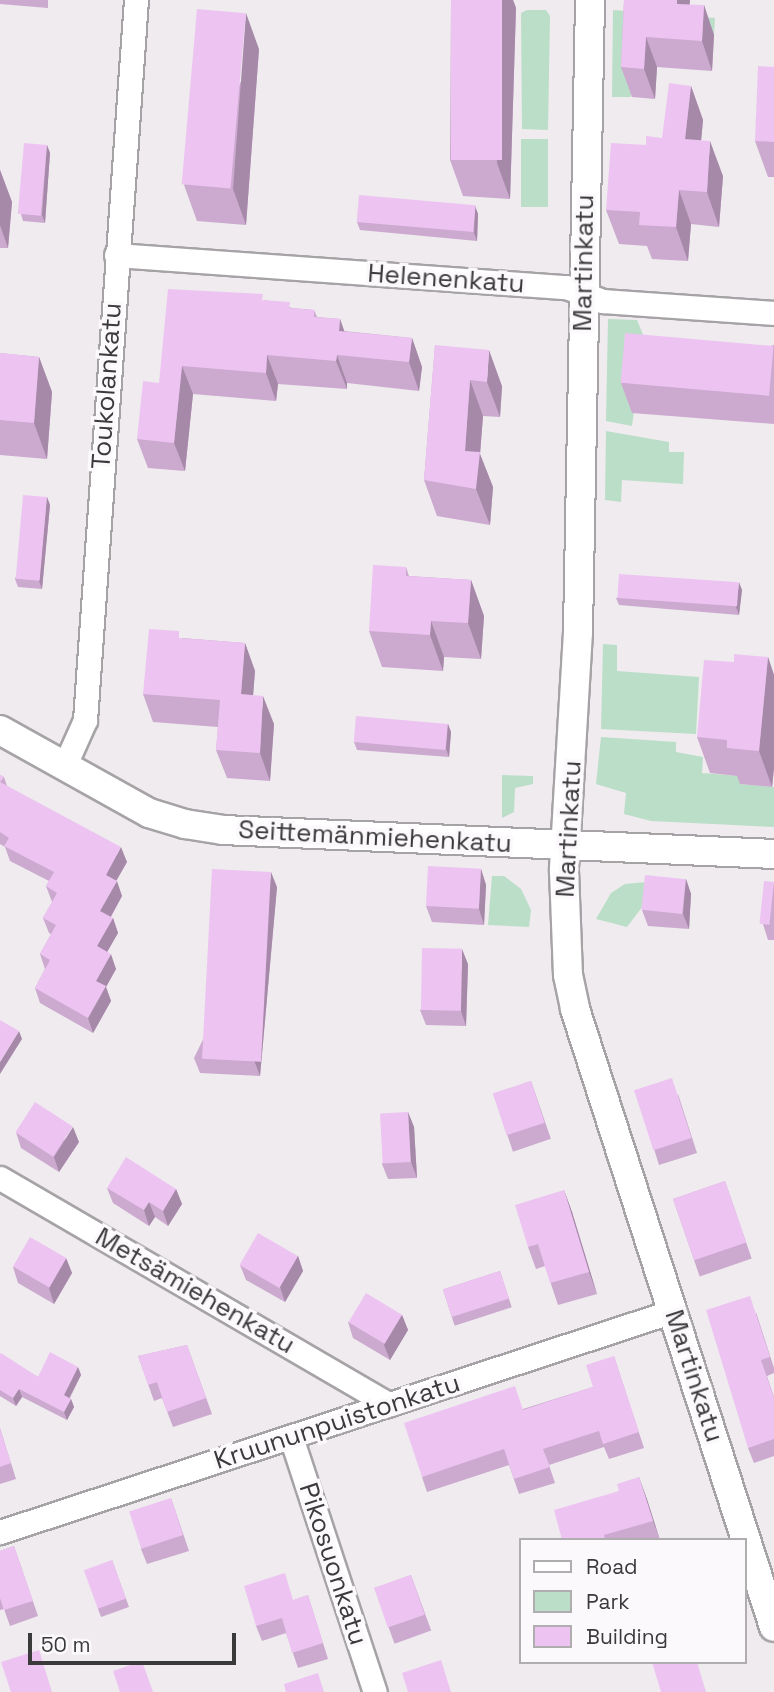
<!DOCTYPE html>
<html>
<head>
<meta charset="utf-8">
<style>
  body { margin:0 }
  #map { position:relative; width:774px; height:1692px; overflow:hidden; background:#efebef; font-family:"Space Grotesk",sans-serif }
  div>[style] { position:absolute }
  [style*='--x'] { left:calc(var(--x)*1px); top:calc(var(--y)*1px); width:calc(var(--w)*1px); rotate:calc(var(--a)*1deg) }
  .green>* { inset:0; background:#bbdec8; transform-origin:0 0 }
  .roads { filter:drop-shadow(2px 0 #a6a3a6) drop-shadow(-2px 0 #a6a3a6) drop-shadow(0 2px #a6a3a6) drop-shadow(0 -2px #a6a3a6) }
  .minor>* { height:23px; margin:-11.5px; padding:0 11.5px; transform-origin:11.5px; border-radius:11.5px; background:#fff }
  .tertiary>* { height:28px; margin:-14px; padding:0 14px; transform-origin:14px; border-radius:14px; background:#fff }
  .wall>* { inset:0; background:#cca9cf; transform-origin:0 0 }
  .shaded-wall>* { inset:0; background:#a689a9 }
  .building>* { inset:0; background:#edc4f1; transform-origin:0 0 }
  span { translate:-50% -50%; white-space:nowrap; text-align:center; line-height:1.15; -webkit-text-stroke:7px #fcf9fc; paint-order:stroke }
  .street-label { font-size:26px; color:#3b3a3b }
  .legend { position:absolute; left:519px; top:1538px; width:228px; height:126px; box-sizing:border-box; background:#fcf9fc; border:2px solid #afadaf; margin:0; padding:9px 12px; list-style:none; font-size:21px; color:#3b3a3b }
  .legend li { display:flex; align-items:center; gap:14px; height:35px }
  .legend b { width:35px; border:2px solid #afadaf }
  .scale { position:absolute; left:28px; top:1633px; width:208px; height:32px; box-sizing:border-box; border:4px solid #3b3a3b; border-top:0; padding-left:9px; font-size:21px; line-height:24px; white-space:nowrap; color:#3b3a3b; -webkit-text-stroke:5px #fcf9fc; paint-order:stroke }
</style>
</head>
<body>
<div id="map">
  <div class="green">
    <i style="clip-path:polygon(527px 10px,546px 10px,550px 16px,548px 130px,522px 129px,521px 13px)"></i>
    <i style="clip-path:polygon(613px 10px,715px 18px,714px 35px,637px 18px,631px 97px,612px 97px)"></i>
    <i style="left:521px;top:139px;width:27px;height:68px"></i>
    <i style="clip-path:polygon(608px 319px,637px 320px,644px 337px,632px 426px,606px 421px)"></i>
    <i style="clip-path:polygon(606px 431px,669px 442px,669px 452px,684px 452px,683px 484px,622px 480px,621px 502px,605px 500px)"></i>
    <i style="clip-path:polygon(603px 644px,617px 645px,617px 671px,699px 677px,696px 734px,601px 729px)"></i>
    <i style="clip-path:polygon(601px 737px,676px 742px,676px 752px,703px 757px,702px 773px,740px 776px,740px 784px,774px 787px,774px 827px,651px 821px,624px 814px,626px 793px,596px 784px)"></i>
    <i style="clip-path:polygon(502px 775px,533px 776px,533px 784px,515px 788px,514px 812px,502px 818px)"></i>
    <i style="clip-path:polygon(492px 876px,504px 876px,521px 889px,531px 910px,529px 927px,488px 925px)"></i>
    <i style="clip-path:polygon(647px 882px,646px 902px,627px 927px,596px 919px,611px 893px,625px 884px)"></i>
  </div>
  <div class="roads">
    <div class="minor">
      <i style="--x:116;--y:255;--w:451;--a:4.1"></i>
      <i style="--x:566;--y:287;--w:40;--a:21"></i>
      <i style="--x:603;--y:301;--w:171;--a:4"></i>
      <i style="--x:64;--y:767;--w:51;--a:-65.9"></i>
      <i style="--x:85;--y:720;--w:722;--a:-85.95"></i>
      <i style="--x:0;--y:1178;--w:450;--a:30.2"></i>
      <i style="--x:291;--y:1437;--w:268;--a:71.8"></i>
      <i style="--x:0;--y:1532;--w:708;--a:-18.18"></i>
    </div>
    <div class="tertiary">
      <i style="--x:590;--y:0;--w:632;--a:91.09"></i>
      <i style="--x:578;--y:632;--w:239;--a:93.4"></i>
      <i style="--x:564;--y:871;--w:104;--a:87.8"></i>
      <i style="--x:568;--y:975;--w:35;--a:78"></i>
      <i style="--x:575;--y:1009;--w:649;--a:72.15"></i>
      <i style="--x:0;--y:730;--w:171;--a:29.1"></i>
      <i style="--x:149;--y:813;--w:38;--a:17"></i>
      <i style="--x:185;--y:824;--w:38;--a:9"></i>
      <i style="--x:223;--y:830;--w:552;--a:2.49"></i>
    </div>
  </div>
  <div class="wall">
    <i style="clip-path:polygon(0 0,48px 0,48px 8px,0 4px)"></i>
    <i style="clip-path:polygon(451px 0,513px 0,516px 8px,510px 199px,463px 196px,450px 160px)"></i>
    <i style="clip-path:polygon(624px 0,690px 0,689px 5px,704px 5px,714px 35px,712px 71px,657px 67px,655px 99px,632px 97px,621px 67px)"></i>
    <i style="clip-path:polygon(259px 49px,246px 225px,197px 221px,184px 185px)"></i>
    <i style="clip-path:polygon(774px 67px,774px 177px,768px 177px,755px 141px)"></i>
    <i style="clip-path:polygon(691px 86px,703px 120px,701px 141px,723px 176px,719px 227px,691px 224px,688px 261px,652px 259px,647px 246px,619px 244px,606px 210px,646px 145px,662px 138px)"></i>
    <i style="clip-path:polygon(47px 145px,50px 153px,45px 223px,23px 221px,21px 214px)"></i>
    <i style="clip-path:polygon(0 170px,12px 202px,8px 248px,0 248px)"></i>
    <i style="clip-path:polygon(475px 206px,478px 214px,477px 241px,360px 230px,357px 222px)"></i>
    <i style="clip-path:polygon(265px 300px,292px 308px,314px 310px,317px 317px,340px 319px,344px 331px,412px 338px,422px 367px,419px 391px,347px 383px,347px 389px,278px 384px,276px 401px,193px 394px,185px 471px,148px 468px,137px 439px,159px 383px)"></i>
    <i style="clip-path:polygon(435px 345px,502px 386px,500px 417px,483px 416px,480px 454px,493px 487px,490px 525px,437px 516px,424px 480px)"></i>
    <i style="clip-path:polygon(774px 345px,774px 424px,632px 413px,621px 383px)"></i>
    <i style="clip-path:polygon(0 353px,39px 357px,52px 392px,47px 459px,0 455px)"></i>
    <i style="clip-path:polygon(47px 497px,50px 505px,42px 589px,18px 587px,15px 579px)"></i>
    <i style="clip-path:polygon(406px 567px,409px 576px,471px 580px,484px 616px,481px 659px,444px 657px,443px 671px,382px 667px,369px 631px)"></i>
    <i style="clip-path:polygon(742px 590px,739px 615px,619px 605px,616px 598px)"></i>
    <i style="clip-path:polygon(182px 638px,245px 643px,255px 671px,253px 695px,274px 724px,270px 781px,227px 778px,216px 750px,218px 727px,153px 722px,143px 694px)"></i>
    <i style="clip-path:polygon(768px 657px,774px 675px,774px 768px,772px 787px,740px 784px,737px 776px,710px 773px,697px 737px,734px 662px)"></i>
    <i style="clip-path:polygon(448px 724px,451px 732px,449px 757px,357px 750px,354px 742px)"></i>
    <i style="clip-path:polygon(0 775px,4px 777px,7px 786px,127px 862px,116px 881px,122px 896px,111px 917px,113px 918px,118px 933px,107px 952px,116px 969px,106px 987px,111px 1001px,93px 1033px,40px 1003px,35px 988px,45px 969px,40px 954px,51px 934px,49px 933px,43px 918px,52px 902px,46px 886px,49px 881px,10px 861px,5px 847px,0 844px)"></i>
    <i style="clip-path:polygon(481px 869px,486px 885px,484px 925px,432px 922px,426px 906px)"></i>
    <i style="clip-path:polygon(686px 879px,691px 894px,689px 929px,648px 926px,642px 910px)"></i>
    <i style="clip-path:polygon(774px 882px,774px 940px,768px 940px,763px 924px)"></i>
    <i style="clip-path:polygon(277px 887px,260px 1076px,200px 1073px,194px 1058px)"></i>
    <i style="clip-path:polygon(468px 964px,466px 1026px,426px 1025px,420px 1010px)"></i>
    <i style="left:531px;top:1081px;width:61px;height:40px;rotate:71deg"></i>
    <i style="clip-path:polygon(678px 1094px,697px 1153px,659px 1165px,654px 1149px)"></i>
    <i style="clip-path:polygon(408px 1112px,414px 1127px,417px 1178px,388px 1179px,382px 1164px)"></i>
    <i style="clip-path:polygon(16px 1132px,79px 1142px,59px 1172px,21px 1148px)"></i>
    <i style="left:725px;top:1181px;width:82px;height:55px;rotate:71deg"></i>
    <i style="clip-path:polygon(107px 1188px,176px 1189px,182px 1204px,168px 1226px,155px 1217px,149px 1226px,113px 1203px)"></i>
    <i style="clip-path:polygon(564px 1190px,572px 1212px,597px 1294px,558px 1305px,545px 1266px,536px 1269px,528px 1247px)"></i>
    <i style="clip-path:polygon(298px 1256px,303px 1271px,285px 1302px,246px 1280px,240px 1265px)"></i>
    <i style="clip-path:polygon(66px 1258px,72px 1273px,54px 1304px,18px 1283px,13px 1267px)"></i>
    <i style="left:500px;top:1271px;width:38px;height:60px;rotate:72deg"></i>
    <i style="clip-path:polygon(756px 1312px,774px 1368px,774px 1373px,767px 1376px,774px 1397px,774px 1456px,754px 1463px,748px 1448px)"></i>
    <i style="clip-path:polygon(402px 1315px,408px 1330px,390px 1360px,353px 1338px,348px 1322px)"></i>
    <i style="clip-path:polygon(187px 1345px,212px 1414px,173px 1427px,162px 1398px,154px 1401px,138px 1356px)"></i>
    <i style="clip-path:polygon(0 1354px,38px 1377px,78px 1367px,81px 1375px,70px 1398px,71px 1399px,74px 1407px,67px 1420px,22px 1397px,16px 1406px,0 1396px)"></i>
    <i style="clip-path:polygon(614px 1356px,644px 1448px,609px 1459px,604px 1447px,549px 1465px,555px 1483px,519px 1494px,509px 1465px,427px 1492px,422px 1477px,523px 1409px,593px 1387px)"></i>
    <i style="clip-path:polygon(0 1428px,16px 1479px,0 1484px)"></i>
    <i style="clip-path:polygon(639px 1477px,660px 1540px,562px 1540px,619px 1491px)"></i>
    <i style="clip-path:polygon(171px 1498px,189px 1551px,147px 1564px,141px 1549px)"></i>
    <i style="clip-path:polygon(14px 1546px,38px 1616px,10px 1626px,4px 1609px,0 1610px,0 1551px)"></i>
    <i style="clip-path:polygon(112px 1560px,129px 1607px,101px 1617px,98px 1609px)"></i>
    <i style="left:411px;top:1575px;width:59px;height:39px;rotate:70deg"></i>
    <i style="clip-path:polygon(308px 1595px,328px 1659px,298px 1668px,286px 1633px,262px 1641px,256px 1626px,294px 1600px)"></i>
  </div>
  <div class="shaded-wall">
    <i style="clip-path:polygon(502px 0,513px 0,516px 8px,510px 199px,497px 163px)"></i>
    <i style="clip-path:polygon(677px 0,690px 0,688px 34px,677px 4px)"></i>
    <i style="clip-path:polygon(704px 5px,714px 35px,712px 71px,702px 41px)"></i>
    <i style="clip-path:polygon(246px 13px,259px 49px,246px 225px,233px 189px)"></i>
    <i style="clip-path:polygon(646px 37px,657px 67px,655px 99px,644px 69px)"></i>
    <i style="clip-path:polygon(691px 86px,703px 120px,698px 174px,685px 139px)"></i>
    <i style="clip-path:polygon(710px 141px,723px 176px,719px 227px,707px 192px)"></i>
    <i style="clip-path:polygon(47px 145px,50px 153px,45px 223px,42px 215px)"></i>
    <i style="clip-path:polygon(0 170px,12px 202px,8px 248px,0 225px)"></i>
    <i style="clip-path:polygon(679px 190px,691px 224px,688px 261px,676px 227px)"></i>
    <i style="clip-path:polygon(475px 206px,478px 214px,477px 241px,474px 233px)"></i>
    <i style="clip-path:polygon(340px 319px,350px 347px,339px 331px)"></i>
    <i style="clip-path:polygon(412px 338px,422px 367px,419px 391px,409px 362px)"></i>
    <i style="clip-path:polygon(489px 350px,502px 386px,500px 417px,487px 382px)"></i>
    <i style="clip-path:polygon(267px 355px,278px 384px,276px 401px,266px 373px)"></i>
    <i style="clip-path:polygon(337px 355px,347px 383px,347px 389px,336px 361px)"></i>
    <i style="clip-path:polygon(39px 357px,52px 392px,47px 459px,34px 423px)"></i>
    <i style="clip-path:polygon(182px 366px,193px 394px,185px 471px,174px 443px)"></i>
    <i style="clip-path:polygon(470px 380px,483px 416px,480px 454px,493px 487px,490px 525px,476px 489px,465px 451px)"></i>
    <i style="clip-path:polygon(47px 497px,50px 505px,42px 589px,39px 581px)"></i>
    <i style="clip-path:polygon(471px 580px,484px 616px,481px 659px,468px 623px)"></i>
    <i style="clip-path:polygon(739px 582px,742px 590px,739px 615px,736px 607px)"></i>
    <i style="clip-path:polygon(431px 621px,444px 657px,443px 671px,430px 635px)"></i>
    <i style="clip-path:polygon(245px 643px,255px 671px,251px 722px,241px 694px)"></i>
    <i style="clip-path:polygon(768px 657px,774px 675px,774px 768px,772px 787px,759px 751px)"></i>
    <i style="clip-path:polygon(263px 696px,274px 724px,270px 781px,260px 753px)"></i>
    <i style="clip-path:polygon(448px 724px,451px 732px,449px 757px,446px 749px)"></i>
    <i style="clip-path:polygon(121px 847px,127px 862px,111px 890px,106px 875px)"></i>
    <i style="clip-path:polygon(481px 869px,486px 885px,484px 925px,479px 909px)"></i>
    <i style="clip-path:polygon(271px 872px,277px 887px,260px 1076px,254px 1060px)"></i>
    <i style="clip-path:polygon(686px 879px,691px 894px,689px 929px,683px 914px)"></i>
    <i style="clip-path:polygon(117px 881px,122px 896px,106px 925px,100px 911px)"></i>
    <i style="clip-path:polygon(113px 918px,118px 933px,102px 961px,97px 946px)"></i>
    <i style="clip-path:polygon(462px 949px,468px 964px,466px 1026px,461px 1011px)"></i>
    <i style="clip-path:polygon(111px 954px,116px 969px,106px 987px,111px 1001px,93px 1033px,88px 1018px,96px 981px)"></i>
    <i style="clip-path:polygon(19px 1031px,22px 1039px,0 1074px,0 1062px)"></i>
    <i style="clip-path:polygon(408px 1112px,414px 1127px,417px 1178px,411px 1162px)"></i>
    <i style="clip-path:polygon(73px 1127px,79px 1142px,59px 1172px,54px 1157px)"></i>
    <i style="clip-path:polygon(176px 1189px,182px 1204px,168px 1226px,163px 1211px)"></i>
    <i style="clip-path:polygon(564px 1190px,572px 1212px,597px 1294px,589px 1272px)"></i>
    <i style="clip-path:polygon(149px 1202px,155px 1217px,149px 1226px,144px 1210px)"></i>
    <i style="clip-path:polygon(298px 1256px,303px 1271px,285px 1302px,280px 1287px)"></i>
    <i style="clip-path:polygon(66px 1258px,72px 1273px,54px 1304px,49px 1288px)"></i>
    <i style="clip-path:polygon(402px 1315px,408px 1330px,390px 1360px,384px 1345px)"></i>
    <i style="clip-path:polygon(78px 1367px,81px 1375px,67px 1402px,64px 1395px)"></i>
    <i style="clip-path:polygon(19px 1389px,22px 1397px,16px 1406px,13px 1398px)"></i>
    <i style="clip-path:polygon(71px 1399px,74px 1407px,67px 1420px,64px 1412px)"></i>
    <i style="clip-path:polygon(639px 1477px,647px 1499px,660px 1540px,653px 1521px)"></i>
  </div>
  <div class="building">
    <i style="left:451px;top:0;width:51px;height:160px"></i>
    <i style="clip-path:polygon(624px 0,677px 0,677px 4px,704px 5px,702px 41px,646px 37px,644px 69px,621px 67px)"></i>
    <i style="left:197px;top:9px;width:49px;height:176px;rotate:5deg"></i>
    <i style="clip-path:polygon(758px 66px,774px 67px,774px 142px,755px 141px)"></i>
    <i style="clip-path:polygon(669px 83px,691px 86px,685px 139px,710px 141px,707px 192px,679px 190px,676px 227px,639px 225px,640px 212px,606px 210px,611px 143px,646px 145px,646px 136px,662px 138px)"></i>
    <i style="left:24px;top:143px;width:23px;height:71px;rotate:5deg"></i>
    <i style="left:359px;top:195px;width:117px;height:27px;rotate:5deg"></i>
    <i style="clip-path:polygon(168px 289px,263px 294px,262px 300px,290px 302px,289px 308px,314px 310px,314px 317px,340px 319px,339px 331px,412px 338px,409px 362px,337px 355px,336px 361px,267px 355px,266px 373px,182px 366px,174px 443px,137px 439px,143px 381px,159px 383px)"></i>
    <i style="left:625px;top:333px;width:149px;height:50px;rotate:5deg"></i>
    <i style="clip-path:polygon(435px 345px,489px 350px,487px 382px,470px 380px,465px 451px,480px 452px,476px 489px,424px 480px)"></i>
    <i style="clip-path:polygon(0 353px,39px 357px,34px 423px,0 420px)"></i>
    <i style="left:23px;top:495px;width:24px;height:84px;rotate:5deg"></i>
    <i style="clip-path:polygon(373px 565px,406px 567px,406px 576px,471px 580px,468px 623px,431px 621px,430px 635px,369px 631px)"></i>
    <i style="left:619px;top:574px;width:120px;height:24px;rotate:4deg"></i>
    <i style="clip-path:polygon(149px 629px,179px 631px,179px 638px,245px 643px,241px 694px,263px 696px,260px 753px,216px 750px,220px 700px,143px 694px)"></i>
    <i style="clip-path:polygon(734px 654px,768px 657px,759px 751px,727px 748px,727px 740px,697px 737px,704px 660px,734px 662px)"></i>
    <i style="left:356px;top:716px;width:92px;height:26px;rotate:5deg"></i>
    <i style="clip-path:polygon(0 775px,4px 777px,0 782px,121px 847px,106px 875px,117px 881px,100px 911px,113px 918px,97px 946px,111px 954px,96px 981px,106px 986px,88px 1018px,35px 988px,50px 960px,40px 954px,56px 925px,43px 918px,57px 893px,46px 886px,54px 872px,4px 846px,9px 838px,0 832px)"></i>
    <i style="left:428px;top:866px;width:53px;height:40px;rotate:3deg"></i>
    <i style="left:212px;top:869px;width:59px;height:190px;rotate:3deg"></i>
    <i style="left:645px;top:875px;width:41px;height:35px;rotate:6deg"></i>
    <i style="left:764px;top:881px;width:10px;height:43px;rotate:6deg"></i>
    <i style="left:422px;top:948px;width:40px;height:62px;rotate:1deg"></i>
    <i style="clip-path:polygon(0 1020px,19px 1031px,0 1062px)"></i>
    <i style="left:672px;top:1078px;width:63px;height:40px;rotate:72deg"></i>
    <i style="left:531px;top:1081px;width:44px;height:40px;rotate:72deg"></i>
    <i style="left:35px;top:1102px;width:45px;height:36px;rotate:33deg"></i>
    <i style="left:408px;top:1112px;width:50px;height:28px;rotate:87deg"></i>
    <i style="clip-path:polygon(126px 1157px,176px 1189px,163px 1211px,149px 1202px,144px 1210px,107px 1188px)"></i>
    <i style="left:725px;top:1181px;width:65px;height:55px;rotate:71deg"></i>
    <i style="clip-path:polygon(564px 1190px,589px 1272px,550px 1283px,538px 1244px,528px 1247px,515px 1205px)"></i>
    <i style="left:258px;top:1233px;width:46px;height:37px;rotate:30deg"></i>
    <i style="left:30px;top:1237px;width:42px;height:34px;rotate:30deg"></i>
    <i style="left:500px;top:1271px;width:29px;height:60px;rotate:72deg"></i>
    <i style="left:366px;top:1293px;width:42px;height:34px;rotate:31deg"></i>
    <i style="clip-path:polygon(750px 1296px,770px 1357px,761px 1360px,774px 1398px,774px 1439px,748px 1448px,706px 1310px)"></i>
    <i style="clip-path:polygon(187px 1345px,206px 1398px,167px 1412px,157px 1382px,148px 1385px,138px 1356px)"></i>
    <i style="clip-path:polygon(50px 1352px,78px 1367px,64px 1395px,71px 1399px,64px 1412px,19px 1389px,13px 1398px,0 1390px,0 1354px,1px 1353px,38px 1377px)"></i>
    <i style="clip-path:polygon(614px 1356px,639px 1432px,603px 1444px,599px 1431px,543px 1449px,550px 1467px,514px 1479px,504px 1449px,422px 1477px,404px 1423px,515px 1386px,523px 1410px,593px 1387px,586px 1365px)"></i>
    <i style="clip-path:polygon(0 1429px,11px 1463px,0 1467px)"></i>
    <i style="clip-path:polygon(639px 1477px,653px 1521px,604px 1535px,605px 1540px,562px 1540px,554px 1510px,619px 1491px,617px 1484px)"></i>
    <i style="left:171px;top:1498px;width:39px;height:44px;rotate:72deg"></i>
    <i style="clip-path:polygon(14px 1546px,33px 1601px,4px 1610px,0 1598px,0 1551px)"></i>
    <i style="left:112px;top:1560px;width:41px;height:30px;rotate:70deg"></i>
    <i style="clip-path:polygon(285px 1573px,293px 1600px,308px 1595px,323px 1643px,292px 1653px,282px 1618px,256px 1626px,244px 1586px)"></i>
    <i style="left:411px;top:1575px;width:42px;height:39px;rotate:71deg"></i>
    <i style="clip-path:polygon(39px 1650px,52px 1692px,11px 1692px,1px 1662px)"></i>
    <i style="clip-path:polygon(441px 1660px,451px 1692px,408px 1692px,402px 1673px)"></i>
    <i style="clip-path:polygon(142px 1661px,153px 1692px,120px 1692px,113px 1671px)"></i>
    <i style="clip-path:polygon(652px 1662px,697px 1662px,706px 1692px,661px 1692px)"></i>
    <i style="clip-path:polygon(318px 1673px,324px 1692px,286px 1692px,284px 1684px)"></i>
  </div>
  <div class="street-label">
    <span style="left:584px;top:263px;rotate:-89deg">Martinkatu</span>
    <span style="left:446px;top:279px;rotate:4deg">Helenenkatu</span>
    <span style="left:107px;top:386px;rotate:-86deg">Toukolankatu</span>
    <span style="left:569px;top:829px;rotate:-87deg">Martinkatu</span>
    <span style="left:375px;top:837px;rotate:3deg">Seittemänmiehenkatu</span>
    <span style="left:195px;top:1291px;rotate:30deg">Metsämiehenkatu</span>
    <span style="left:694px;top:1376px;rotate:72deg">Martinkatu</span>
    <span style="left:337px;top:1422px;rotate:-18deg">Kruununpuistonkatu</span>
    <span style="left:333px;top:1564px;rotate:72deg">Pikosuonkatu</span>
  </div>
  <ul class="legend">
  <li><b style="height:9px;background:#fff"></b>Road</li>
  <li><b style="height:19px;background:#bbdec8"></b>Park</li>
  <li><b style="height:19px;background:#edc4f1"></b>Building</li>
  </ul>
  <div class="scale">50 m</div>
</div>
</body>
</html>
